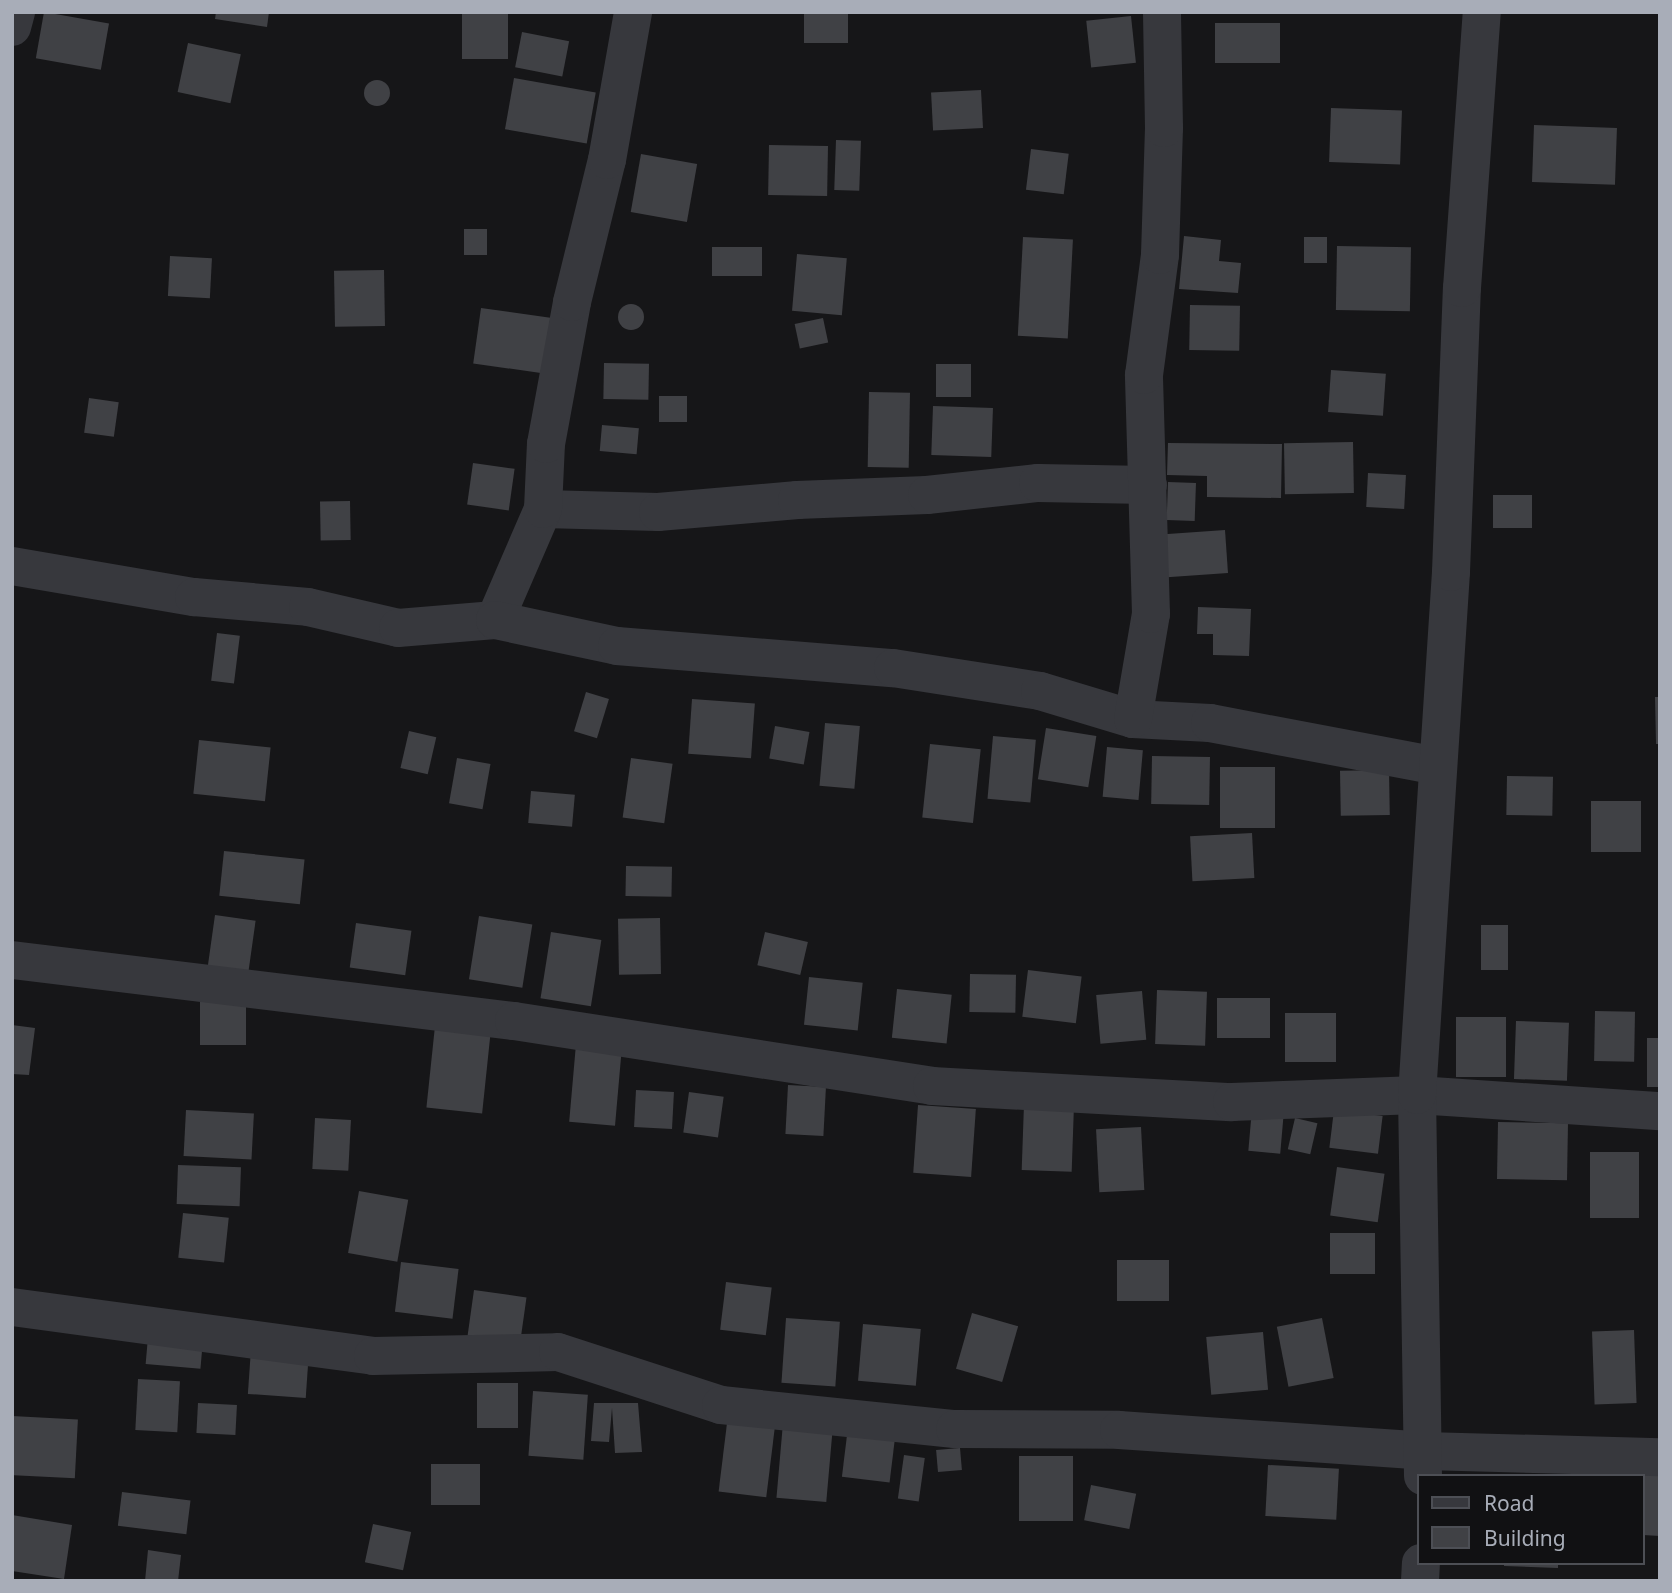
<!DOCTYPE html>
<html>
<head>
<meta charset="utf-8">
<style>
  body { margin:0 }
  #map { position:relative; width:1672px; height:1593px; overflow:hidden; background:#161618; font-family:"Noto Sans",sans-serif }
  div>[style] { position:absolute }
  [style*='--x'] { left:calc(var(--x)*1px); top:calc(var(--y)*1px); width:calc(var(--w)*1px); rotate:calc(var(--a)*1deg) }
  .building>* { inset:0; background:#404145; transform-origin:0 0 }
  .round { border-radius:50% }
  .minor>* { height:38px; margin:-19px; padding:0 19px; transform-origin:19px; border-radius:19px; background:#37383d }
  span { translate:-50% -50%; white-space:nowrap; text-align:center; line-height:1.15; -webkit-text-stroke:5px #111113; paint-order:stroke }
  .frame { position:absolute; inset:0; border:14px solid #a8adb8; pointer-events:none }
  .legend { position:absolute; left:1417px; top:1474px; width:228px; height:91px; box-sizing:border-box; background:#111113; border:2px solid #4d4f55; margin:0; padding:9px 12px; list-style:none; font-size:21px; color:#a8adb8 }
  .legend li { display:flex; align-items:center; gap:14px; height:35px }
  .legend b { width:35px; border:2px solid #4d4f55 }
</style>
</head>
<body>
<div id="map">
  <div class="building">
    <i style="left:44px;top:12px;width:66px;height:47px;rotate:10deg"></i>
    <i style="clip-path:polygon(216px 12px,269px 12px,267px 27px,215px 19px)"></i>
    <i style="left:462px;top:12px;width:46px;height:47px"></i>
    <i style="left:804px;top:12px;width:44px;height:31px"></i>
    <i style="left:1131px;top:16px;width:47px;height:45px;rotate:84deg"></i>
    <i style="left:1280px;top:23px;width:40px;height:65px;rotate:90deg"></i>
    <i style="left:522px;top:32px;width:48px;height:36px;rotate:11deg"></i>
    <i style="left:188px;top:43px;width:54px;height:50px;rotate:12deg"></i>
    <i style="left:514px;top:78px;width:83px;height:52px;rotate:10deg"></i>
    <i class="round" style="left:364px;top:80px;width:26px;height:26px"></i>
    <i style="left:981px;top:90px;width:38px;height:50px;rotate:87deg"></i>
    <i style="left:1331px;top:108px;width:71px;height:54px;rotate:2deg"></i>
    <i style="left:1534px;top:125px;width:83px;height:57px;rotate:2deg"></i>
    <i style="left:836px;top:140px;width:25px;height:50px;rotate:2deg"></i>
    <i style="left:769px;top:145px;width:59px;height:50px;rotate:1deg"></i>
    <i style="left:1031px;top:149px;width:38px;height:41px;rotate:7deg"></i>
    <i style="left:641px;top:154px;width:57px;height:59px;rotate:10deg"></i>
    <i style="left:464px;top:229px;width:23px;height:26px"></i>
    <i style="clip-path:polygon(1184px 236px,1221px 240px,1219px 261px,1241px 263px,1238px 293px,1179px 289px)"></i>
    <i style="left:1023px;top:237px;width:50px;height:99px;rotate:3deg"></i>
    <i style="left:1304px;top:237px;width:23px;height:26px"></i>
    <i style="left:1337px;top:246px;width:74px;height:64px;rotate:1deg"></i>
    <i style="left:762px;top:247px;width:29px;height:50px;rotate:90deg"></i>
    <i style="left:797px;top:254px;width:50px;height:57px;rotate:5deg"></i>
    <i style="left:170px;top:256px;width:42px;height:40px;rotate:3deg"></i>
    <i style="left:384px;top:270px;width:56px;height:50px;rotate:89deg"></i>
    <i class="round" style="left:618px;top:304px;width:26px;height:26px"></i>
    <i style="left:1190px;top:305px;width:50px;height:45px;rotate:1deg"></i>
    <i style="left:481px;top:308px;width:70px;height:56px;rotate:8deg"></i>
    <i style="left:823px;top:318px;width:25px;height:29px;rotate:78deg"></i>
    <i style="left:604px;top:363px;width:45px;height:36px;rotate:1deg"></i>
    <i style="left:936px;top:364px;width:35px;height:33px"></i>
    <i style="left:1331px;top:370px;width:55px;height:42px;rotate:4deg"></i>
    <i style="left:869px;top:392px;width:41px;height:75px;rotate:1deg"></i>
    <i style="left:659px;top:396px;width:28px;height:26px"></i>
    <i style="left:89px;top:398px;width:30px;height:35px;rotate:8deg"></i>
    <i style="left:933px;top:406px;width:60px;height:49px;rotate:2deg"></i>
    <i style="left:602px;top:425px;width:37px;height:26px;rotate:5deg"></i>
    <i style="left:1353px;top:442px;width:51px;height:69px;rotate:89deg"></i>
    <i style="clip-path:polygon(1168px 443px,1282px 444px,1281px 498px,1207px 497px,1207px 476px,1167px 475px)"></i>
    <i style="left:473px;top:463px;width:42px;height:42px;rotate:8deg"></i>
    <i style="left:1368px;top:473px;width:38px;height:34px;rotate:3deg"></i>
    <i style="left:1168px;top:482px;width:28px;height:38px;rotate:2deg"></i>
    <i style="left:1493px;top:495px;width:39px;height:33px"></i>
    <i style="left:350px;top:501px;width:39px;height:30px;rotate:89deg"></i>
    <i style="left:1225px;top:530px;width:43px;height:61px;rotate:86deg"></i>
    <i style="clip-path:polygon(1198px 607px,1251px 609px,1249px 656px,1213px 655px,1213px 634px,1197px 634px)"></i>
    <i style="left:217px;top:633px;width:23px;height:48px;rotate:7deg"></i>
    <i style="left:586px;top:692px;width:24px;height:41px;rotate:17deg"></i>
    <i style="clip-path:polygon(1655px 697px,1660px 697px,1660px 744px,1656px 744px)"></i>
    <i style="left:692px;top:699px;width:63px;height:55px;rotate:4deg"></i>
    <i style="left:825px;top:723px;width:35px;height:63px;rotate:5deg"></i>
    <i style="left:775px;top:726px;width:35px;height:33px;rotate:10deg"></i>
    <i style="left:1046px;top:728px;width:51px;height:52px;rotate:9deg"></i>
    <i style="left:409px;top:731px;width:28px;height:38px;rotate:13deg"></i>
    <i style="left:993px;top:736px;width:43px;height:63px;rotate:5deg"></i>
    <i style="left:199px;top:740px;width:72px;height:54px;rotate:6deg"></i>
    <i style="left:930px;top:744px;width:51px;height:74px;rotate:6deg"></i>
    <i style="left:1107px;top:747px;width:36px;height:50px;rotate:5deg"></i>
    <i style="left:1152px;top:756px;width:58px;height:48px;rotate:1deg"></i>
    <i style="left:457px;top:758px;width:34px;height:46px;rotate:10deg"></i>
    <i style="left:631px;top:758px;width:42px;height:60px;rotate:8deg"></i>
    <i style="left:1220px;top:767px;width:55px;height:61px"></i>
    <i style="left:1389px;top:770px;width:45px;height:49px;rotate:89deg"></i>
    <i style="left:1507px;top:776px;width:46px;height:39px;rotate:1deg"></i>
    <i style="left:531px;top:791px;width:44px;height:32px;rotate:5deg"></i>
    <i style="left:1591px;top:801px;width:50px;height:51px"></i>
    <i style="left:1252px;top:833px;width:45px;height:62px;rotate:87deg"></i>
    <i style="left:224px;top:851px;width:81px;height:45px;rotate:6deg"></i>
    <i style="left:626px;top:866px;width:46px;height:30px;rotate:1deg"></i>
    <i style="left:215px;top:915px;width:41px;height:52px;rotate:8deg"></i>
    <i style="left:479px;top:916px;width:54px;height:64px;rotate:9deg"></i>
    <i style="left:660px;top:918px;width:56px;height:42px;rotate:89deg"></i>
    <i style="left:356px;top:923px;width:56px;height:45px;rotate:8deg"></i>
    <i style="left:1481px;top:925px;width:27px;height:45px"></i>
    <i style="left:551px;top:932px;width:51px;height:67px;rotate:9deg"></i>
    <i style="left:765px;top:932px;width:44px;height:34px;rotate:13deg"></i>
    <i style="left:1028px;top:970px;width:54px;height:47px;rotate:7deg"></i>
    <i style="left:970px;top:974px;width:46px;height:38px;rotate:1deg"></i>
    <i style="left:809px;top:977px;width:54px;height:48px;rotate:6deg"></i>
    <i style="left:897px;top:989px;width:55px;height:49px;rotate:6deg"></i>
    <i style="left:1157px;top:990px;width:50px;height:54px;rotate:2deg"></i>
    <i style="left:1142px;top:991px;width:49px;height:46px;rotate:85deg"></i>
    <i style="left:200px;top:998px;width:46px;height:47px"></i>
    <i style="left:1217px;top:998px;width:53px;height:40px"></i>
    <i style="left:1595px;top:1011px;width:40px;height:50px;rotate:1deg"></i>
    <i style="left:1285px;top:1013px;width:51px;height:49px"></i>
    <i style="left:1506px;top:1017px;width:60px;height:50px;rotate:90deg"></i>
    <i style="left:1516px;top:1021px;width:53px;height:58px;rotate:2deg"></i>
    <i style="clip-path:polygon(12px 1025px,35px 1028px,29px 1075px,12px 1074px)"></i>
    <i style="left:435px;top:1026px;width:56px;height:82px;rotate:6deg"></i>
    <i style="left:1647px;top:1038px;width:13px;height:49px"></i>
    <i style="left:576px;top:1044px;width:46px;height:78px;rotate:5deg"></i>
    <i style="left:788px;top:1085px;width:38px;height:49px;rotate:3deg"></i>
    <i style="left:636px;top:1090px;width:38px;height:37px;rotate:3deg"></i>
    <i style="left:689px;top:1092px;width:35px;height:41px;rotate:8deg"></i>
    <i style="left:1024px;top:1104px;width:50px;height:66px;rotate:2deg"></i>
    <i style="left:918px;top:1105px;width:58px;height:68px;rotate:4deg"></i>
    <i style="left:1252px;top:1109px;width:32px;height:42px;rotate:5deg"></i>
    <i style="left:186px;top:1110px;width:68px;height:46px;rotate:3deg"></i>
    <i style="left:1334px;top:1110px;width:49px;height:38px;rotate:7deg"></i>
    <i style="left:315px;top:1118px;width:36px;height:51px;rotate:3deg"></i>
    <i style="left:1295px;top:1118px;width:23px;height:32px;rotate:13deg"></i>
    <i style="left:1498px;top:1122px;width:70px;height:57px;rotate:1deg"></i>
    <i style="left:1141px;top:1127px;width:63px;height:45px;rotate:87deg"></i>
    <i style="left:1590px;top:1152px;width:49px;height:66px"></i>
    <i style="left:178px;top:1165px;width:63px;height:39px;rotate:2deg"></i>
    <i style="left:1337px;top:1167px;width:48px;height:49px;rotate:8deg"></i>
    <i style="left:359px;top:1191px;width:50px;height:63px;rotate:10deg"></i>
    <i style="left:183px;top:1213px;width:46px;height:45px;rotate:6deg"></i>
    <i style="left:1330px;top:1233px;width:45px;height:41px"></i>
    <i style="left:1117px;top:1260px;width:52px;height:41px"></i>
    <i style="left:401px;top:1262px;width:58px;height:50px;rotate:7deg"></i>
    <i style="left:726px;top:1282px;width:46px;height:48px;rotate:7deg"></i>
    <i style="left:474px;top:1290px;width:53px;height:46px;rotate:8deg"></i>
    <i style="left:972px;top:1313px;width:48px;height:58px;rotate:16deg"></i>
    <i style="left:786px;top:1318px;width:54px;height:65px;rotate:4deg"></i>
    <i style="left:1322px;top:1318px;width:61px;height:46px;rotate:79deg"></i>
    <i style="left:863px;top:1324px;width:58px;height:57px;rotate:5deg"></i>
    <i style="left:1634px;top:1330px;width:73px;height:42px;rotate:88deg"></i>
    <i style="left:1263px;top:1332px;width:58px;height:57px;rotate:85deg"></i>
    <i style="left:148px;top:1337px;width:55px;height:27px;rotate:5deg"></i>
    <i style="left:251px;top:1349px;width:58px;height:45px;rotate:4deg"></i>
    <i style="left:138px;top:1379px;width:42px;height:51px;rotate:3deg"></i>
    <i style="left:518px;top:1383px;width:45px;height:41px;rotate:90deg"></i>
    <i style="left:533px;top:1391px;width:55px;height:65px;rotate:4deg"></i>
    <i style="left:198px;top:1403px;width:39px;height:30px;rotate:3deg"></i>
    <i style="clip-path:polygon(594px 1403px,638px 1403px,642px 1452px,615px 1453px,612px 1408px,609px 1442px,591px 1441px)"></i>
    <i style="left:728px;top:1415px;width:48px;height:77px;rotate:7deg"></i>
    <i style="left:12px;top:1416px;width:66px;height:59px;rotate:3deg"></i>
    <i style="left:783px;top:1423px;width:50px;height:75px;rotate:5deg"></i>
    <i style="left:848px;top:1427px;width:48px;height:50px;rotate:7deg"></i>
    <i style="left:960px;top:1448px;width:22px;height:24px;rotate:85deg"></i>
    <i style="left:904px;top:1455px;width:21px;height:44px;rotate:8deg"></i>
    <i style="left:1019px;top:1456px;width:54px;height:65px"></i>
    <i style="left:431px;top:1464px;width:49px;height:41px"></i>
    <i style="left:1268px;top:1465px;width:71px;height:51px;rotate:3deg"></i>
    <i style="clip-path:polygon(1639px 1466px,1660px 1467px,1660px 1536px,1643px 1535px,1645px 1508px,1642px 1506px)"></i>
    <i style="left:1091px;top:1485px;width:46px;height:36px;rotate:11deg"></i>
    <i style="left:122px;top:1492px;width:69px;height:34px;rotate:7deg"></i>
    <i style="clip-path:polygon(12px 1515px,72px 1525px,64px 1579px,12px 1571px)"></i>
    <i style="left:373px;top:1524px;width:39px;height:39px;rotate:12deg"></i>
    <i style="clip-path:polygon(148px 1550px,181px 1555px,178px 1581px,145px 1581px)"></i>
    <i style="clip-path:polygon(1504px 1563px,1558px 1563px,1558px 1568px,1504px 1566px)"></i>
  </div>
  <div class="minor">
    <i style="--x:12;--y:27;--w:16;--a:-75"></i>
    <i style="--x:543;--y:509;--w:115;--a:1.5"></i>
    <i style="--x:658;--y:512;--w:140;--a:-4.9"></i>
    <i style="--x:797;--y:500;--w:130;--a:-2.2"></i>
    <i style="--x:927;--y:495;--w:112;--a:-6.2"></i>
    <i style="--x:1038;--y:483;--w:110;--a:1"></i>
    <i style="--x:12;--y:566;--w:185;--a:9.7"></i>
    <i style="--x:194;--y:597;--w:114;--a:5"></i>
    <i style="--x:308;--y:607;--w:92;--a:13.1"></i>
    <i style="--x:398;--y:628;--w:97;--a:-4.7"></i>
    <i style="--x:495;--y:620;--w:121;--a:-66.6"></i>
    <i style="--x:543;--y:509;--w:65;--a:-87.4"></i>
    <i style="--x:546;--y:444;--w:144;--a:-79.6"></i>
    <i style="--x:572;--y:302;--w:146;--a:-76.2"></i>
    <i style="--x:607;--y:160;--w:150;--a:-80"></i>
    <i style="--x:495;--y:620;--w:125;--a:12"></i>
    <i style="--x:617;--y:646;--w:277;--a:4.6"></i>
    <i style="--x:893;--y:668;--w:149;--a:8.9"></i>
    <i style="--x:1040;--y:691;--w:97;--a:16.8"></i>
    <i style="--x:1133;--y:719;--w:77;--a:3"></i>
    <i style="--x:1210;--y:723;--w:231;--a:10.7"></i>
    <i style="--x:1133;--y:719;--w:107;--a:-80.3"></i>
    <i style="--x:1151;--y:614;--w:239;--a:-91.7"></i>
    <i style="--x:1144;--y:375;--w:121;--a:-82.4"></i>
    <i style="--x:1160;--y:255;--w:127;--a:-88.2"></i>
    <i style="--x:1164;--y:128;--w:116;--a:-91"></i>
    <i style="--x:12;--y:960;--w:506;--a:6.93"></i>
    <i style="--x:514;--y:1021;--w:423;--a:8.8"></i>
    <i style="--x:932;--y:1086;--w:300;--a:3.1"></i>
    <i style="--x:1232;--y:1102;--w:185;--a:-2.2"></i>
    <i style="--x:1417;--y:1095;--w:244;--a:3.8"></i>
    <i style="--x:12;--y:1307;--w:364;--a:7.7"></i>
    <i style="--x:373;--y:1356;--w:185;--a:-1.2"></i>
    <i style="--x:558;--y:1352;--w:171;--a:18"></i>
    <i style="--x:721;--y:1405;--w:235;--a:5.9"></i>
    <i style="--x:955;--y:1429;--w:164;--a:0.3"></i>
    <i style="--x:1119;--y:1430;--w:306;--a:3.9"></i>
    <i style="--x:1424;--y:1451;--w:236;--a:1.5"></i>
    <i style="--x:1423;--y:1476;--w:381;--a:-90.9"></i>
    <i style="--x:1417;--y:1095;--w:524;--a:-86.28"></i>
    <i style="--x:1451;--y:572;--w:284;--a:-87.8"></i>
    <i style="--x:1462;--y:288;--w:277;--a:-85.9"></i>
    <i style="--x:1420;--y:1581;--w:18;--a:-87"></i>
  </div>
  <div class="frame"></div>
  <ul class="legend">
  <li><b style="height:9px;background:#37383d"></b>Road</li>
  <li><b style="height:19px;background:#404145"></b>Building</li>
  </ul>
</div>
</body>
</html>
